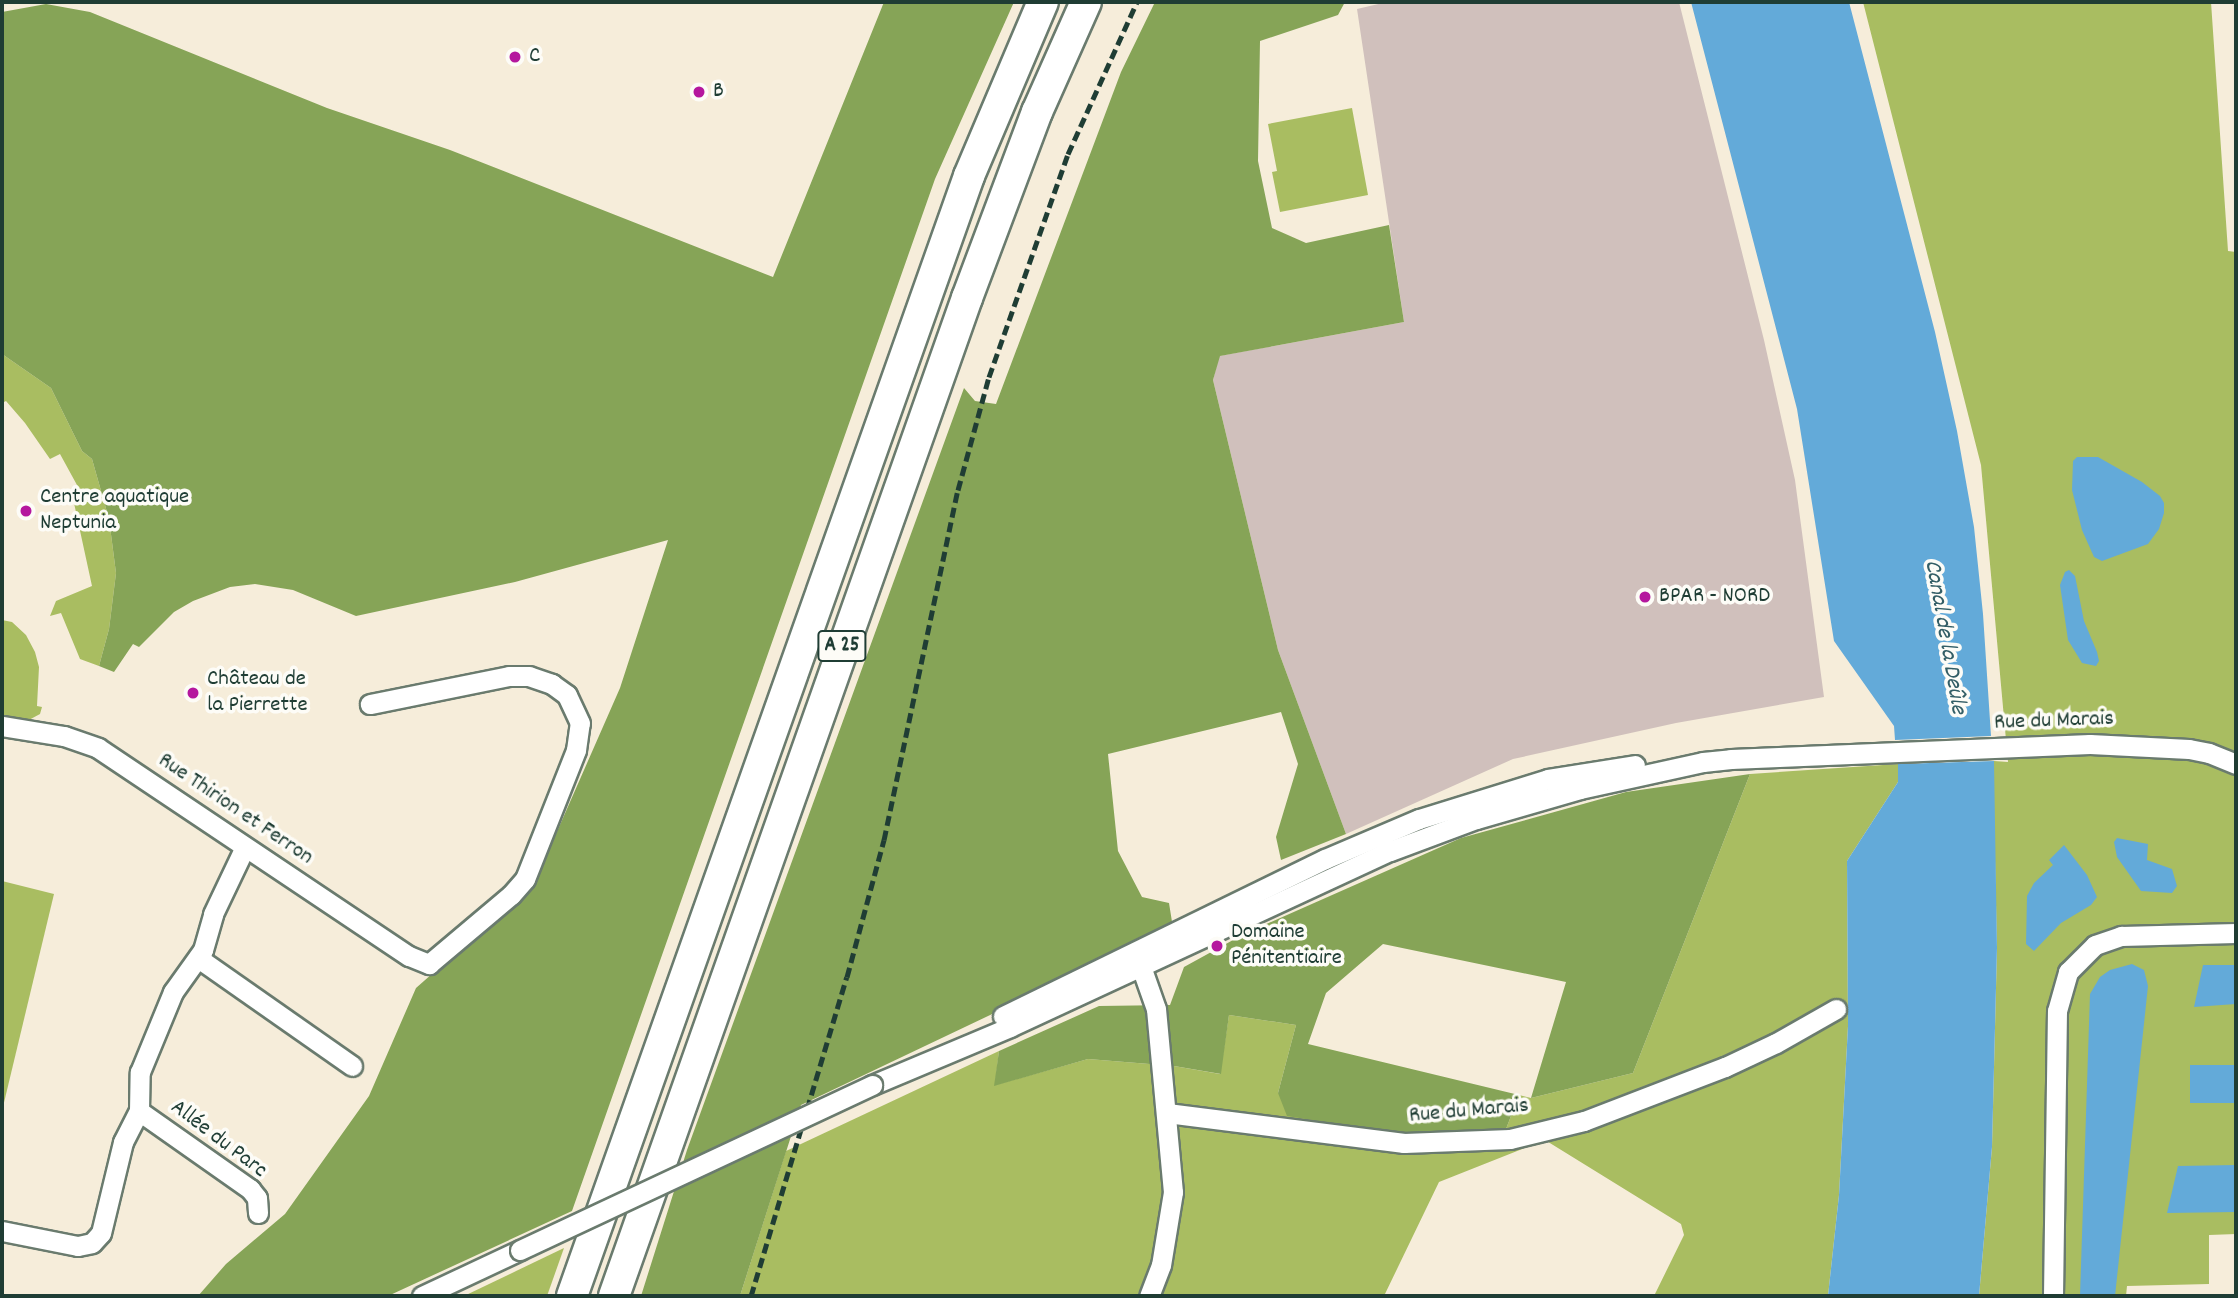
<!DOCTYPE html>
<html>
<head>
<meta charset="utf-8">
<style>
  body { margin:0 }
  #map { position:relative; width:2238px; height:1298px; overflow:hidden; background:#f6edda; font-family:Dekko,sans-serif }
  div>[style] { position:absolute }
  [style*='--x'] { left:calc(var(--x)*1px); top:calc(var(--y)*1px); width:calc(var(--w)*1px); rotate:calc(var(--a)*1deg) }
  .industrial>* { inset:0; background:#d0c0bc }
  .green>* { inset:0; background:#a9bd61 }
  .forest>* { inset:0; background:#86a457 }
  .water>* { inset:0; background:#63aad9; transform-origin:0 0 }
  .roads { filter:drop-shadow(2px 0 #6a7b6e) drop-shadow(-2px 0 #6a7b6e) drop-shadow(0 2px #6a7b6e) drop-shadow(0 -2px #6a7b6e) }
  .minor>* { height:19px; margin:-9.5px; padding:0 9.5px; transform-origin:9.5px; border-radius:9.5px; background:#fff }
  .highway>* { height:30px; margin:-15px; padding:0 15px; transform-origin:15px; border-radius:15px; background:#fff }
  .rail>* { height:5px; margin-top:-2.5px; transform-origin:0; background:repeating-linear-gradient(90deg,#1f3d34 0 10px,transparent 0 15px) }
  .bridges { filter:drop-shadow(2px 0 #6a7b6e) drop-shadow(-2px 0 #6a7b6e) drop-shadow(0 2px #6a7b6e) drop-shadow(0 -2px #6a7b6e) }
  .minor-bridge>* { height:19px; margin:-9.5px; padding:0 9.5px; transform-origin:9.5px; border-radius:9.5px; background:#fff }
  .dots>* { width:19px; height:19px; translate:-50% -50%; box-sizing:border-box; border:4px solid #fdfcf7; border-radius:50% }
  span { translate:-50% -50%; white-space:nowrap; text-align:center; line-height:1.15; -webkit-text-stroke:7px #fdfcf7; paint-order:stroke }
  .shield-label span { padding:2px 5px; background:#fdfcf7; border:2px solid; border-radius:5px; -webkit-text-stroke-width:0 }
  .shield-label { font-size:21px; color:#1f3d34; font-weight:700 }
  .poi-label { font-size:23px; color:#1f3d34 }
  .left { translate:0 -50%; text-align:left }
  .street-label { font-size:23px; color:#1f3d34 }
  .water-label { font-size:24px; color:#335e66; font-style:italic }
  .frame { position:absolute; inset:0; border:4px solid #1f3d34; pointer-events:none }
</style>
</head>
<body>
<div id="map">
  <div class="industrial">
    <i style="clip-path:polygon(1387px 2px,1679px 2px,1764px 340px,1795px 480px,1824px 697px,1676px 723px,1513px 759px,1346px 834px,1278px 650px,1213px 380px,1219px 356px,1404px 322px,1357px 9px)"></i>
  </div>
  <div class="green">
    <i style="clip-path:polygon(1863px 2px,2211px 2px,2228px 251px,2236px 252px,2236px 1234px,2209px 1235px,2209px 1284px,2127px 1286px,2126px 1296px,1979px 1296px,1992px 1147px,1997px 948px,1993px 773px,1994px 761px,2008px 762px,1981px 465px)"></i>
    <i style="clip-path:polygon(1352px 108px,1368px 195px,1280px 212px,1272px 172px,1277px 171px,1268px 124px)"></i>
    <i style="clip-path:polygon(2px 354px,51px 388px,82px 451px,92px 459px,109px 519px,116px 573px,109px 629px,99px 666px,80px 659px,61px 613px,50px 616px,56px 601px,92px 586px,74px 503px,83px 496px,60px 454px,50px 459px,25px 423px,6px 401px,2px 403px)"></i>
    <i style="clip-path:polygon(2px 620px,12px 622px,26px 635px,35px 652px,39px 667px,37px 706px,42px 707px,40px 714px,27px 721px,2px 717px)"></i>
    <i style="clip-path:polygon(1898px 764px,1898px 782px,1847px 861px,1848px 1026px,1839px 1195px,1828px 1296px,1654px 1296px,1684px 1235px,1681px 1224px,1545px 1140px,1439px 1182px,1384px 1296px,740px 1296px,786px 1151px,999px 1051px,995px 1085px,1088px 1059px,1174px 1066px,1220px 1074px,1229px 1015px,1296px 1025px,1278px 1093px,1498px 1150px,1519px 1095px,1531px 1098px,1633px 1073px,1750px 774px)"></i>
    <i style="clip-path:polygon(2px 881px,54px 894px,2px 1111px)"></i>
    <i style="clip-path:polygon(564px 1248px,547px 1296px,464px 1296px)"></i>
  </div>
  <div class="forest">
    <i style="clip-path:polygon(884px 2px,1014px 2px,935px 179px,572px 1211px,388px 1296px,198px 1296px,226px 1264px,285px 1214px,369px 1096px,416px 988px,534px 884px,620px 688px,668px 540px,515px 582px,356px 616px,293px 590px,255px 584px,230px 587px,193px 601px,174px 612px,139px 647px,133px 644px,114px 672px,99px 666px,109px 629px,116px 573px,109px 519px,92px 459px,82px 451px,51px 388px,2px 354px,2px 12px,46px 4px,90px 12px,327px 108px,450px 150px,773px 277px)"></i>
    <i style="clip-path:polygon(1155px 2px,1345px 2px,1338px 15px,1260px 41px,1258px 161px,1272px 228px,1306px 243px,1389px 225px,1404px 322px,1220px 356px,1213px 380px,1278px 650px,1346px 834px,1281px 860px,1276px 837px,1298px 764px,1281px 712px,1108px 754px,1118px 851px,1142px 897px,1169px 903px,1173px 928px,801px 1105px,740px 1296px,641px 1296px,687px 1150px,964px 388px,975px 401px,996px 404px,1121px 72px)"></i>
    <i style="clip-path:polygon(1750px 774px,1633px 1073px,1531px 1098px,1566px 982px,1383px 944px,1326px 993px,1308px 1044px,1519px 1095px,1498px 1150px,1287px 1116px,1278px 1093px,1296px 1025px,1229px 1015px,1221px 1074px,1174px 1066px,1088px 1059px,994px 1086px,999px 1051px,1099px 1006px,1170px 1005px,1184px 967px,1244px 934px,1461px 838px,1626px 792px)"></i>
  </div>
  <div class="water">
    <i style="clip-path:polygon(1691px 2px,1849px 2px,1935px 332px,1957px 431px,1974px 527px,1983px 614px,1991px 736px,1895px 740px,1894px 726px,1834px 641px,1797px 409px)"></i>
    <i style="clip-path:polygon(2077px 457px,2098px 457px,2142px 482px,2160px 496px,2164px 503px,2164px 513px,2159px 529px,2148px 544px,2102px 561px,2094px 557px,2082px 530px,2072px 490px,2073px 461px)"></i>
    <i style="clip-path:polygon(2069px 570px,2075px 576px,2084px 621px,2097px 652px,2099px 661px,2096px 666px,2082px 663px,2068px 640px,2060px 585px,2065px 572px)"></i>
    <i style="clip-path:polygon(1994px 761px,1997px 948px,1992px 1147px,1979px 1296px,1828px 1296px,1839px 1195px,1848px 1026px,1847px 861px,1898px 782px,1898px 764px)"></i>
    <i style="clip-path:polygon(2117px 838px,2148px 844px,2147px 860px,2172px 869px,2177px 886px,2172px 893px,2141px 891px,2117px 857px,2114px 842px)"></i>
    <i style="clip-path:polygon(2064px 845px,2087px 875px,2097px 897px,2091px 905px,2061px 923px,2034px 951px,2026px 944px,2027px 896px,2034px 883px,2053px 865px,2049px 860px)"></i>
    <i style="clip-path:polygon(2132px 964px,2144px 970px,2148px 986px,2115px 1296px,2080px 1296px,2090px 994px,2100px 977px,2110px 970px)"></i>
    <i style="clip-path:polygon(2203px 965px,2236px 965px,2236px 1004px,2194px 1007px)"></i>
    <i style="left:2236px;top:1065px;width:38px;height:46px;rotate:90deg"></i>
    <i style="clip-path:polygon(2236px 1165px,2236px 1212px,2167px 1213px,2178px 1166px)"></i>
  </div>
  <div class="roads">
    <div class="minor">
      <i style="--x:2;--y:726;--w:63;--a:9.2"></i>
      <i style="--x:64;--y:736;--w:36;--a:19"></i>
      <i style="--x:98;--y:748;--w:374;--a:33.8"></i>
      <i style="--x:409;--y:956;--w:22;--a:22"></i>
      <i style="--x:429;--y:964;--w:107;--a:-40.1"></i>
      <i style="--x:511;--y:895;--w:21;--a:-49"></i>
      <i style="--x:525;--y:879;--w:139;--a:-68.4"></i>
      <i style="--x:576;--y:750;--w:27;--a:-82"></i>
      <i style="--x:580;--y:723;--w:31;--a:-115"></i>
      <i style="--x:567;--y:695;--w:19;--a:-144"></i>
      <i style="--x:552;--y:684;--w:24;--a:-161"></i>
      <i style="--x:529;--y:676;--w:20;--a:180"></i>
      <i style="--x:509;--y:676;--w:142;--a:168.6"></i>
      <i style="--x:1137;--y:955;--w:57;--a:70.6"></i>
      <i style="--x:1156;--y:1009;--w:184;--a:84.7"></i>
      <i style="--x:1173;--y:1192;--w:74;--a:99.3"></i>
      <i style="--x:1161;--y:1265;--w:33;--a:111"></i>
      <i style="--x:198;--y:958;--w:188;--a:35"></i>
      <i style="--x:1003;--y:1016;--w:358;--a:-26"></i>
      <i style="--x:1325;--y:859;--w:102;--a:-23.1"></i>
      <i style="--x:1419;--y:819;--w:135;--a:-17.2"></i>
      <i style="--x:1548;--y:779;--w:88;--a:-9.1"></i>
      <i style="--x:872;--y:1085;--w:150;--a:-22.8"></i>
      <i style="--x:1010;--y:1027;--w:419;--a:-24.9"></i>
      <i style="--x:1390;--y:851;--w:92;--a:-20.4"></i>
      <i style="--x:1476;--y:819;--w:108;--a:-16.1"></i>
      <i style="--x:1580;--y:789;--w:126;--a:-12.4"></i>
      <i style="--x:1703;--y:762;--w:28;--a:-6"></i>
      <i style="--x:1731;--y:759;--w:359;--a:-2.4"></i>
      <i style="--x:2090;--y:744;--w:99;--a:2.9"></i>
      <i style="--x:2189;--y:749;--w:20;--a:11"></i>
      <i style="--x:2209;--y:753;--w:29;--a:22"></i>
      <i style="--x:139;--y:1111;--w:136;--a:35.1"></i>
      <i style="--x:250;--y:1189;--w:11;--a:52"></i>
      <i style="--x:257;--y:1198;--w:15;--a:86"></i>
      <i style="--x:1167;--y:1113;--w:239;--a:7.2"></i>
      <i style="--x:1404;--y:1143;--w:106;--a:-2.2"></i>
      <i style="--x:1510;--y:1139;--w:76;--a:-13.7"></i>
      <i style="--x:1584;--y:1121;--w:151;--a:-21"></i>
      <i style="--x:1725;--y:1067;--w:56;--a:-25.2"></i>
      <i style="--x:1776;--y:1043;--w:69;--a:-29.5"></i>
      <i style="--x:2;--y:1231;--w:77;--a:11.2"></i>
      <i style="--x:78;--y:1246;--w:14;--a:-12"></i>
      <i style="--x:92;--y:1243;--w:13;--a:-48"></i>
      <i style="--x:101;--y:1233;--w:94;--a:-76.4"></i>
      <i style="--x:123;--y:1142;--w:35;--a:-63"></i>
      <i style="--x:139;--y:1111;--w:39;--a:-89"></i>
      <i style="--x:140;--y:1072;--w:87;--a:-67.6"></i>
      <i style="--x:173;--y:992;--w:52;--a:-54.5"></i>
      <i style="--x:203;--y:950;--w:37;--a:-74"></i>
      <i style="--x:213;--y:914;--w:74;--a:-64.5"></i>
      <i style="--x:422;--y:1296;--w:108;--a:-25.1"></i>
      <i style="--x:2053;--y:1296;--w:285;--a:-89.2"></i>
      <i style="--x:2057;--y:1011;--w:41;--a:-74.2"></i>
      <i style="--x:2068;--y:972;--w:38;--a:-45"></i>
      <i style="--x:2095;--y:945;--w:28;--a:-19"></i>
      <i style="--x:2121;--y:936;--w:115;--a:-1.5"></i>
    </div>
    <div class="highway">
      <i style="--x:572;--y:1296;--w:1188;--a:-70.48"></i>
      <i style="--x:969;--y:176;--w:189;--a:-67"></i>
      <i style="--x:614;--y:1296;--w:1059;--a:-70.52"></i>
      <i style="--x:967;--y:298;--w:199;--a:-69.4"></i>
      <i style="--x:1037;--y:112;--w:120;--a:-66"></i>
    </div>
  </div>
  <div class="rail">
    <i style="--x:751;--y:1296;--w:333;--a:-73.3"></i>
    <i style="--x:847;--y:977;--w:142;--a:-74.9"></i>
    <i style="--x:884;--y:840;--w:358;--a:-78.1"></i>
    <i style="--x:958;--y:490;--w:117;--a:-74.7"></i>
    <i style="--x:989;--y:377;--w:237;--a:-70.5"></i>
    <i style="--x:1068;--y:154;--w:167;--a:-65.6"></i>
  </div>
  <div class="bridges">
    <div class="minor-bridge">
      <i style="--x:520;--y:1250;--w:389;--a:-25.1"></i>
    </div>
  </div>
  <div class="dots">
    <i style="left:515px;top:57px;background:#b5179e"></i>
    <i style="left:699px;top:92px;background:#b5179e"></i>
    <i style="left:26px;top:511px;background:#b5179e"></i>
    <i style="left:1645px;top:597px;background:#b5179e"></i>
    <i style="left:193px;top:693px;background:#b5179e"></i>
    <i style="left:1217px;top:946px;background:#b5179e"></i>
  </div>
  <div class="shield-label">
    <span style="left:842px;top:646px">A 25</span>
  </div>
  <div class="poi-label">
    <span class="left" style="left:529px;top:57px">C</span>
    <span class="left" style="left:713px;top:92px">B</span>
    <span class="left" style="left:40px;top:511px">Centre aquatique<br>Neptunia</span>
    <span class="left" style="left:1659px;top:597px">BPAR - NORD</span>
    <span class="left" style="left:207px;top:693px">Château de<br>la Pierrette</span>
    <span class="left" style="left:1231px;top:946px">Domaine<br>Pénitentiaire</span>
  </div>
  <div class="street-label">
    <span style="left:2054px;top:722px;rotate:-2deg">Rue du Marais</span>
    <span style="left:235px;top:810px;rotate:34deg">Rue Thirion et Ferron</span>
    <span style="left:1469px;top:1112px;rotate:-5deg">Rue du Marais</span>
    <span style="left:218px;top:1140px;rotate:37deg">Allée du Parc</span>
  </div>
  <div class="water-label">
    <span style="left:1944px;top:637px;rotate:80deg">Canal de la Deûle</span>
  </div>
  <div class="frame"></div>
</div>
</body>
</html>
